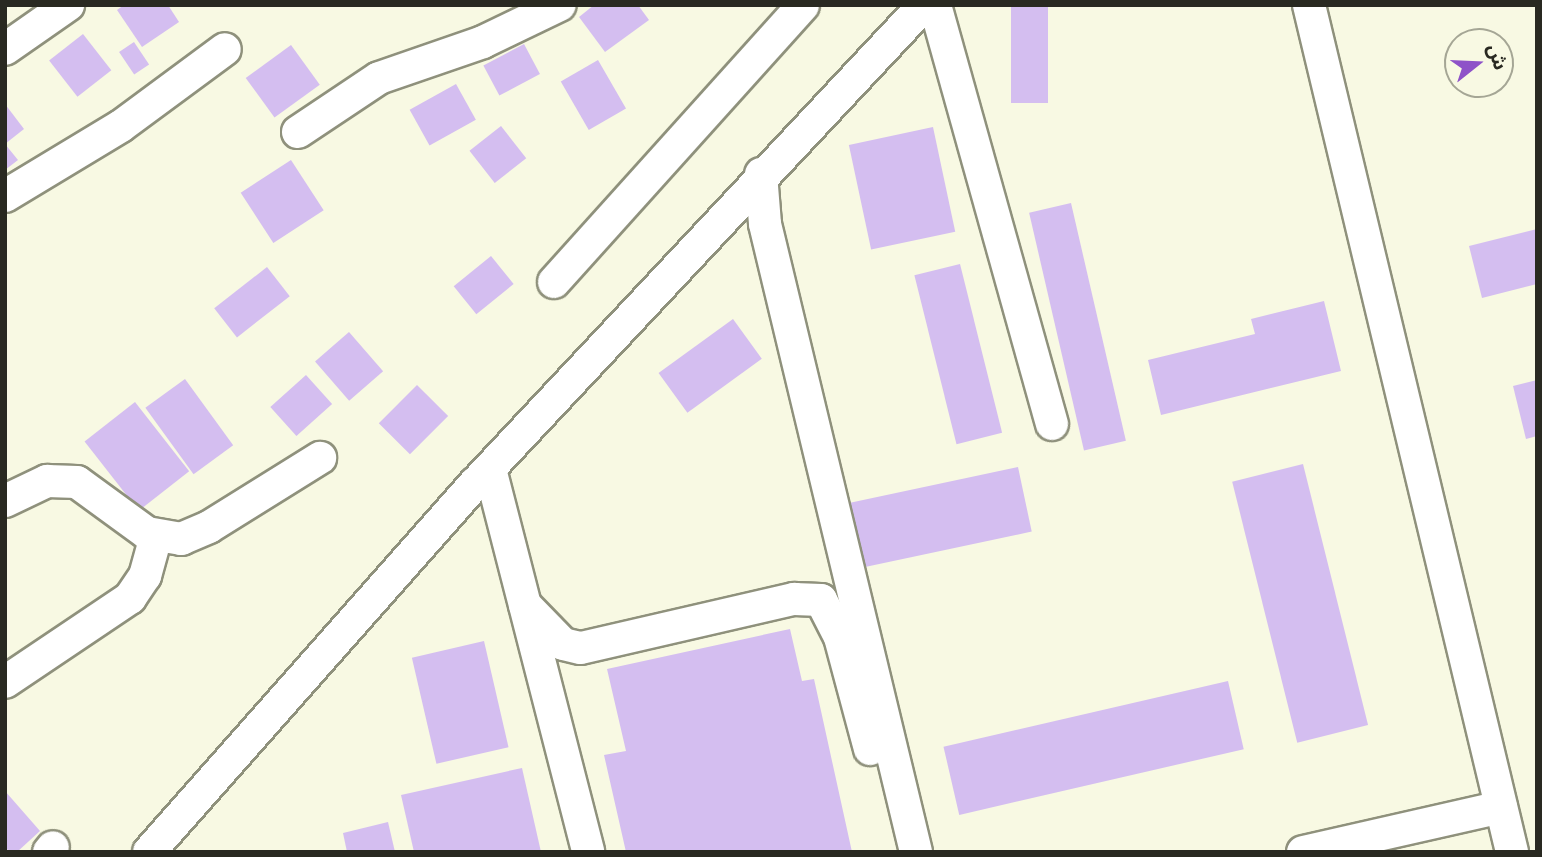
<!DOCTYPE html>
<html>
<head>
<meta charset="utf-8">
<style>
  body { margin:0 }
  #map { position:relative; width:1542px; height:857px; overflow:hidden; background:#f8f9e3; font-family:"Fira Sans","Noto Sans Arabic",sans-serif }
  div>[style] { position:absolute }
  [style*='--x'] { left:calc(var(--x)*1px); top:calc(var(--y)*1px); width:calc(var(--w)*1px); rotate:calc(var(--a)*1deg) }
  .building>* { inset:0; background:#d4bef0; transform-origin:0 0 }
  .roads { filter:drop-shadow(2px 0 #8f917c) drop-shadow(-2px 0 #8f917c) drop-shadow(0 2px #8f917c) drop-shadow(0 -2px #8f917c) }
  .minor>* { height:32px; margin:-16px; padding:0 16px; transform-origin:16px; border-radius:16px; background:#fff }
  span { translate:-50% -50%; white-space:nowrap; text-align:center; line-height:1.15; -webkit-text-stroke:7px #f8f9e3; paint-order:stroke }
  .frame { position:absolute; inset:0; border:7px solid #292921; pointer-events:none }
  .north { position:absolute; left:1444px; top:28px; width:70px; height:70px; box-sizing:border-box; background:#f8f9e3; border:2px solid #a5a695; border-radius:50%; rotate:72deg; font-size:19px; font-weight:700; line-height:28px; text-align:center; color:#292921 }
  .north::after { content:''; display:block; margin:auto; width:24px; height:32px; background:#8e52c8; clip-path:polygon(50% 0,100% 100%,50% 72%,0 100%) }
</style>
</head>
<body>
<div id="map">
  <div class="building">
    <i style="clip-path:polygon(124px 5px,168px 5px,179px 22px,142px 47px,117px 10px)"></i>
    <i style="clip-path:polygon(594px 5px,638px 5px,649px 20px,605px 52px,579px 17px)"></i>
    <i style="left:1011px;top:5px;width:37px;height:98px"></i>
    <i style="left:83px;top:34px;width:46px;height:43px;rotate:52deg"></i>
    <i style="left:134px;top:42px;width:27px;height:18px;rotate:56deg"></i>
    <i style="left:524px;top:44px;width:34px;height:46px;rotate:62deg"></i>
    <i style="left:291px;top:45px;width:49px;height:56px;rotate:54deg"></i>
    <i style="left:598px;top:60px;width:56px;height:43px;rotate:60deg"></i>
    <i style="left:456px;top:84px;width:41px;height:53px;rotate:61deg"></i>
    <i style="clip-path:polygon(5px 104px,24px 129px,5px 144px)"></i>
    <i style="left:501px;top:126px;width:41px;height:40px;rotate:52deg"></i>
    <i style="left:933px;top:127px;width:107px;height:86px;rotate:78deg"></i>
    <i style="clip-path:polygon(5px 144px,18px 160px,5px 170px)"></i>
    <i style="left:291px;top:160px;width:60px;height:60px;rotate:57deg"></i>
    <i style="left:1071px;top:203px;width:244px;height:43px;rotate:77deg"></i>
    <i style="clip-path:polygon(1537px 229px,1537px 284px,1482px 298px,1469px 246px)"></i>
    <i style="left:491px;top:256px;width:36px;height:48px;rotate:51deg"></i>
    <i style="left:960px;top:264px;width:174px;height:47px;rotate:76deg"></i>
    <i style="left:267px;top:267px;width:37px;height:67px;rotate:52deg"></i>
    <i style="clip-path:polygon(1324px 301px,1341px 371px,1161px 415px,1148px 360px,1255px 334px,1251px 319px)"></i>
    <i style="left:733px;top:319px;width:49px;height:92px;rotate:54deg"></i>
    <i style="left:349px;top:332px;width:52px;height:45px;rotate:49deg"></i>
    <i style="left:306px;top:375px;width:39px;height:48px;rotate:48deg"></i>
    <i style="left:185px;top:379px;width:82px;height:49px;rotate:54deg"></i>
    <i style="clip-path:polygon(1537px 380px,1537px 436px,1526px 439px,1513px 386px)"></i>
    <i style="left:417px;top:385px;width:44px;height:54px;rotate:45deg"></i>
    <i style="left:135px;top:402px;width:88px;height:64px;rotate:52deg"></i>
    <i style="left:1303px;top:464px;width:269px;height:73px;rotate:76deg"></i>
    <i style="left:1018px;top:467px;width:66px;height:180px;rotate:78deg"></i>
    <i style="clip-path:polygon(790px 629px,802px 681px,814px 679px,852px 852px,626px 852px,604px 755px,626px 751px,607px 669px)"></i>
    <i style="left:484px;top:641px;width:109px;height:74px;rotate:77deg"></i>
    <i style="left:1228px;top:681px;width:70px;height:292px;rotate:77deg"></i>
    <i style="clip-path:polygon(522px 768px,541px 852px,414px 852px,401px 795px)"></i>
    <i style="clip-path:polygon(5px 791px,40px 831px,17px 852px,5px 849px)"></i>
    <i style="clip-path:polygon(388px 822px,395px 852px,347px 852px,343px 833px)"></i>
  </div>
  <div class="roads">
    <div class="minor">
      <i style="--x:935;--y:5;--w:435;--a:74.4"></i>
      <i style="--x:1309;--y:5;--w:871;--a:76.52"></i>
      <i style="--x:5;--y:49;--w:77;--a:-34.9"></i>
      <i style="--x:298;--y:132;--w:97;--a:-33.7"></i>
      <i style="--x:379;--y:78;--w:110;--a:-19.1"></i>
      <i style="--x:483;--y:42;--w:85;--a:-25.7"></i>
      <i style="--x:761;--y:174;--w:50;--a:85.4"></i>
      <i style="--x:765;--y:224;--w:646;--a:76.48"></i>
      <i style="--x:5;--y:196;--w:135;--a:-31.1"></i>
      <i style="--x:121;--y:126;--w:129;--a:-36.5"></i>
      <i style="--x:554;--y:282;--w:372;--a:-48"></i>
      <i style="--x:490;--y:469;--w:395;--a:75.6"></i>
      <i style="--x:5;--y:501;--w:47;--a:-25.5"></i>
      <i style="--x:47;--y:481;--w:30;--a:2"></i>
      <i style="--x:77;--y:482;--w:87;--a:36.1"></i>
      <i style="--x:147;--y:533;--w:35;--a:10"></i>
      <i style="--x:181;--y:539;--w:30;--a:-23"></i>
      <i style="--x:209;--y:527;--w:131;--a:-31.9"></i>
      <i style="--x:525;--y:605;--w:54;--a:45.7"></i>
      <i style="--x:563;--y:644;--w:18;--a:13"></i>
      <i style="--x:581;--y:648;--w:219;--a:-13"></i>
      <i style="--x:794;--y:599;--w:27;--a:2"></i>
      <i style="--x:821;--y:600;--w:42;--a:62.8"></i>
      <i style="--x:840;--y:637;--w:116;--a:75"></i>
      <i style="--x:5;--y:682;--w:151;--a:-33.9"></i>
      <i style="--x:130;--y:598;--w:27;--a:-56"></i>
      <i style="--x:145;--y:576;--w:41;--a:-74.6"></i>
      <i style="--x:49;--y:852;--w:6;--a:-51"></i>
      <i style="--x:149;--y:852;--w:492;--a:-48.5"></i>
      <i style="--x:475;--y:484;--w:657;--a:-46.85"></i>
      <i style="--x:1303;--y:852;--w:203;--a:-12.8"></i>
    </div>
  </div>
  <div class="frame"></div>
  <div class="north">ش</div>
</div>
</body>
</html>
